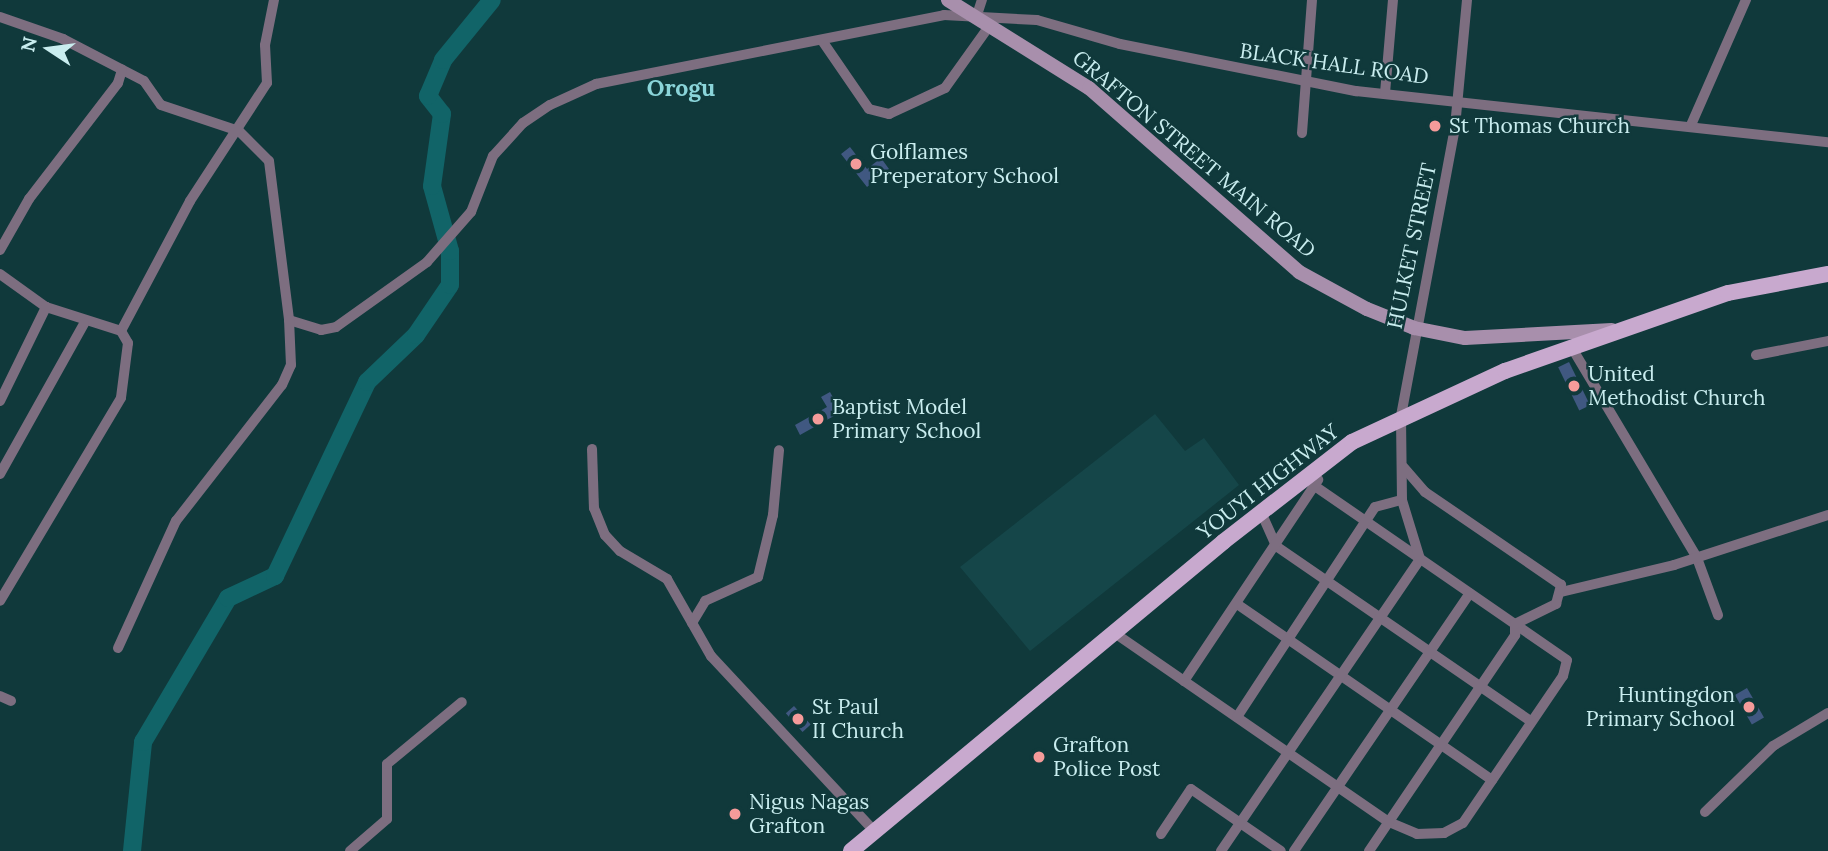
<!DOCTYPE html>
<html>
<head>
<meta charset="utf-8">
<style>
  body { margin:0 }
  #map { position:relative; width:1828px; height:851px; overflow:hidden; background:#10393b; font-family:Lora,serif }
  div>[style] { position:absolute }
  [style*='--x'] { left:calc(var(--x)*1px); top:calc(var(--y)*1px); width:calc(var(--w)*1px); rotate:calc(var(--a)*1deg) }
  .built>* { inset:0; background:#154649 }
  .river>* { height:18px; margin:-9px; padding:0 9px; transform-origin:9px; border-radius:9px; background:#116468 }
  .building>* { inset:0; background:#405881; transform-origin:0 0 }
  .street>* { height:10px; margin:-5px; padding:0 5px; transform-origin:5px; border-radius:5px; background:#7d6e80 }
  .secondary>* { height:14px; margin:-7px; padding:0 7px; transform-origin:7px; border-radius:7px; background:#a88fac }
  .primary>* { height:16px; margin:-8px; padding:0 8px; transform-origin:8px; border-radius:8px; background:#c8a9ce }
  .dots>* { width:19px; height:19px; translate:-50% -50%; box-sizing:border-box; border:4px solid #10393b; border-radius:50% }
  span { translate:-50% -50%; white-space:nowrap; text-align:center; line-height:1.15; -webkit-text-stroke:5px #10393b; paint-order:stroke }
  .street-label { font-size:21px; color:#c9edef }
  .poi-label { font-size:21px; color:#c9edef }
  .left { translate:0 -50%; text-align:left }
  .right { translate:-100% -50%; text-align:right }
  .neighbourhood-label { font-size:23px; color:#8ad4d9; font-weight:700 }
  .north { position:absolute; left:14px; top:14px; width:70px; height:70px; -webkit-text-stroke:5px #10393b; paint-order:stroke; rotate:283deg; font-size:19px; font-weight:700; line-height:28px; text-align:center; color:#c9edef }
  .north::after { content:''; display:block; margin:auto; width:24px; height:32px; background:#c9edef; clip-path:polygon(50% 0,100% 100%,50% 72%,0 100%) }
</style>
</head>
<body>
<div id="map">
  <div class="built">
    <i style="clip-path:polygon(1155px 414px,1185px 451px,1204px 438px,1239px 485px,1030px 651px,960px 567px)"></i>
  </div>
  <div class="river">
    <i style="--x:132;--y:851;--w:110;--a:-84.2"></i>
    <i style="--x:143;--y:742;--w:167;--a:-59.4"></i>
    <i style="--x:228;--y:598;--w:52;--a:-25.1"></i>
    <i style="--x:275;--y:576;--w:215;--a:-64.6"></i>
    <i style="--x:367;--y:382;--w:68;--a:-43.8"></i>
    <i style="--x:416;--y:335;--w:60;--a:-55.8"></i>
    <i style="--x:450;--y:285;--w:34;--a:-90"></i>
    <i style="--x:450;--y:251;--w:67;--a:-105.5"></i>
    <i style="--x:432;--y:186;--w:73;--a:-82.1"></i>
    <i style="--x:442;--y:114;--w:23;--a:-128"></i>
    <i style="--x:428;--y:96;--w:39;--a:-67"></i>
    <i style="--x:443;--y:60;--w:77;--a:-50.8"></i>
  </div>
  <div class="building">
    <i style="clip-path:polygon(850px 147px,867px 169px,881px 158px,889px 169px,867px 187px,841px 154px)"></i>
    <i style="left:1569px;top:362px;width:48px;height:12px;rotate:64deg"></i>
    <i style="clip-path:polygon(830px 392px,841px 412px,800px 435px,795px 425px,827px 407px,821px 397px)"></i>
    <i style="left:1747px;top:688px;width:34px;height:14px;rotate:60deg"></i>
    <i style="left:794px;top:706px;width:25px;height:11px;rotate:48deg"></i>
  </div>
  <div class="street">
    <i style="--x:977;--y:15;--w:16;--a:-72"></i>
    <i style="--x:0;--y:17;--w:67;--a:19.2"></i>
    <i style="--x:63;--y:39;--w:91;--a:27.4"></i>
    <i style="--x:144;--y:81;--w:29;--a:55"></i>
    <i style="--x:161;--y:105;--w:82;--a:18.4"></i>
    <i style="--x:239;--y:131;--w:42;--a:45"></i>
    <i style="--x:269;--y:161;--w:160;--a:82.8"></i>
    <i style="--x:289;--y:320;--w:34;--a:17"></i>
    <i style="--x:321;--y:330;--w:15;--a:-11"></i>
    <i style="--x:336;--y:327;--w:112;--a:-35.5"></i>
    <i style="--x:427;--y:262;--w:67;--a:-48.7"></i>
    <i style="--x:471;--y:212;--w:60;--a:-68.6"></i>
    <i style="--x:493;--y:156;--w:45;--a:-47.7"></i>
    <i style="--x:523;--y:123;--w:32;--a:-34"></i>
    <i style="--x:550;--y:105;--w:51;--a:-24.5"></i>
    <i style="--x:596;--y:84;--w:355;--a:-11.2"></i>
    <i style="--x:944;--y:15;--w:93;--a:3.1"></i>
    <i style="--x:1037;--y:20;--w:86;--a:16.1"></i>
    <i style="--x:1120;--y:44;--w:241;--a:11.3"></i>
    <i style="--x:1356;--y:91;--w:475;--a:6.2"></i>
    <i style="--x:823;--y:42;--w:81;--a:55.5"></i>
    <i style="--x:869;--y:109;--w:21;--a:14"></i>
    <i style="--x:889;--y:114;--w:62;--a:-24.9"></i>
    <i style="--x:945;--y:88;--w:77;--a:-54.5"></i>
    <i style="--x:1385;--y:93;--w:93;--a:-85.1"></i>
    <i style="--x:1691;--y:125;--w:137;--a:-66.3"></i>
    <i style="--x:1302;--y:133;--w:133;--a:-85.7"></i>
    <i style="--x:0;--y:250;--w:59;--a:-60.4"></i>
    <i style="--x:29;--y:199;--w:146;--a:-52.5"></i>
    <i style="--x:118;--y:83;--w:14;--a:-73"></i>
    <i style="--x:0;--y:274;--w:57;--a:35.7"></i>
    <i style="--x:46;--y:307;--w:79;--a:17.7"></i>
    <i style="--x:121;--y:331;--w:14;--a:60"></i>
    <i style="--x:128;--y:343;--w:55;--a:97.3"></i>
    <i style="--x:121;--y:398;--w:236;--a:120.8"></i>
    <i style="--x:121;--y:331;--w:147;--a:-62"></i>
    <i style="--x:190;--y:201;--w:141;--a:-56.9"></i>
    <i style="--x:267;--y:83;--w:38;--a:-93"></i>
    <i style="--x:265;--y:45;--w:46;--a:-78.7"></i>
    <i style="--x:1572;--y:348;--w:244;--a:59.2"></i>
    <i style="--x:1697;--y:558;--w:61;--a:69.8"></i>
    <i style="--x:1756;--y:355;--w:73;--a:-11"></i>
    <i style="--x:0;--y:401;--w:105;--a:-63.9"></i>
    <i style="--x:592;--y:449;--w:59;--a:88.1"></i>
    <i style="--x:594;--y:508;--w:29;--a:68"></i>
    <i style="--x:605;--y:535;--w:22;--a:47"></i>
    <i style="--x:620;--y:551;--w:55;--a:30.8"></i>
    <i style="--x:667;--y:579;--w:89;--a:60.3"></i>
    <i style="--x:711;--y:656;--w:241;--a:47"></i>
    <i style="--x:0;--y:474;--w:172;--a:-60.8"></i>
    <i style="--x:1261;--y:512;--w:37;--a:66"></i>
    <i style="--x:1276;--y:546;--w:309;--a:34.5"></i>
    <i style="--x:1561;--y:592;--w:116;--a:-13.4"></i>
    <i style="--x:1674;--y:565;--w:162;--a:-18"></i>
    <i style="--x:1237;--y:604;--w:310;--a:34.6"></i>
    <i style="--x:692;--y:623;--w:26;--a:-59"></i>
    <i style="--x:705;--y:601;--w:58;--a:-24.4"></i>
    <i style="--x:758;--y:577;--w:64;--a:-76.4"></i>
    <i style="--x:773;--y:515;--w:65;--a:-84.7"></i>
    <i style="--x:1116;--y:634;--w:331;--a:34.6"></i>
    <i style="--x:1389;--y:822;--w:30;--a:23"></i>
    <i style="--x:1417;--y:834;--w:27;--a:-2"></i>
    <i style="--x:1444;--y:833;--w:21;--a:-28"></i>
    <i style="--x:1463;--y:823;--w:178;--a:-55.8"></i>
    <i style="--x:1563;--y:676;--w:16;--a:-76"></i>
    <i style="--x:1567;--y:660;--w:305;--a:-145.4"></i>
    <i style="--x:118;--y:648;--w:140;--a:-65.5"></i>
    <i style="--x:176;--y:521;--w:172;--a:-52.1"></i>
    <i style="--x:282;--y:385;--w:22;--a:-66"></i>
    <i style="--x:291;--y:365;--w:45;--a:-92.5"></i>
    <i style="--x:1184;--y:681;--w:242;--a:-56.3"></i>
    <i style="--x:0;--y:696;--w:12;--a:24"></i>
    <i style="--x:1237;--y:717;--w:251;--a:-56.7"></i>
    <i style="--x:1375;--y:507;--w:28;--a:-15"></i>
    <i style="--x:1705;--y:812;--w:95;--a:-44.1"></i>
    <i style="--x:1773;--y:746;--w:64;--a:-31"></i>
    <i style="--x:1161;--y:834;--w:54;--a:-56.3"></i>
    <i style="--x:1191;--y:789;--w:109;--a:34.6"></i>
    <i style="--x:350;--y:851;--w:49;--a:-40.9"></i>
    <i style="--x:387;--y:819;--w:55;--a:-90"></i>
    <i style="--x:387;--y:764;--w:97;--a:-39.6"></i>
    <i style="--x:1221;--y:851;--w:353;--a:-55.7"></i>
    <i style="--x:1420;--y:559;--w:62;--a:-107"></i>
    <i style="--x:1402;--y:500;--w:84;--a:-90.7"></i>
    <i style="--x:1401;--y:416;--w:294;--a:-79.4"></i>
    <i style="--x:1455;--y:127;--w:128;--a:-84.6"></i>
    <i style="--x:1294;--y:851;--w:312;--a:-55.7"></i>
    <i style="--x:1369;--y:851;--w:261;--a:-55.9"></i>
    <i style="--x:1515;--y:635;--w:11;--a:-90"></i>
    <i style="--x:1515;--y:624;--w:46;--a:-26"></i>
    <i style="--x:1556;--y:604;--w:20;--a:-75"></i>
    <i style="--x:1561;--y:585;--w:165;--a:-145.6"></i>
    <i style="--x:1425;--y:492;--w:33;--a:-131"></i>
  </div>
  <div class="secondary">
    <i style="--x:948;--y:0;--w:166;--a:32"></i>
    <i style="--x:1089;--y:88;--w:279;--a:41.2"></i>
    <i style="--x:1299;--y:272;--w:77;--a:28.6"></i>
    <i style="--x:1367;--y:309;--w:51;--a:22"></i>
    <i style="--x:1414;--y:328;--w:52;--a:11.1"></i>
    <i style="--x:1465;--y:338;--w:147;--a:-3.1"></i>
  </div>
  <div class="primary">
    <i style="--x:851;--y:851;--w:484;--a:-39.7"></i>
    <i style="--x:1223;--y:542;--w:163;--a:-37.8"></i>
    <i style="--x:1352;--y:442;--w:169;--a:-24.9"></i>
    <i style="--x:1505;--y:371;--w:236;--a:-19.3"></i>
    <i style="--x:1728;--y:293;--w:102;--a:-10.8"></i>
  </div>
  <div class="dots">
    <i style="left:1435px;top:126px;background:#f59b9a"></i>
    <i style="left:856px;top:164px;background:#f59b9a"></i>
    <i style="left:1574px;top:386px;background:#f59b9a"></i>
    <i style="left:818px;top:419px;background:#f59b9a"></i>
    <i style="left:1749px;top:707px;background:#f59b9a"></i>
    <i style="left:798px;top:719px;background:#f59b9a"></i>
    <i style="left:1039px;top:757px;background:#f59b9a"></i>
    <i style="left:735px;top:814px;background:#f59b9a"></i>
  </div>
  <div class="street-label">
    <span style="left:1334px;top:64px;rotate:8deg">BLACK HALL ROAD</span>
    <span style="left:1194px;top:154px;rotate:40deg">GRAFTON STREET MAIN ROAD</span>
    <span style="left:1412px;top:246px;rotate:-78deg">HULKET STREET</span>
    <span style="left:1268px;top:482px;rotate:-38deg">YOUYI HIGHWAY</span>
  </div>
  <div class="poi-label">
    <span class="left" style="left:1449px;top:126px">St Thomas Church</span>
    <span class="left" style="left:870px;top:164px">Golflames<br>Preperatory School</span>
    <span class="left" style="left:1588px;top:386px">United<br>Methodist Church</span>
    <span class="left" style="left:832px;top:419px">Baptist Model<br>Primary School</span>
    <span class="right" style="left:1735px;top:707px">Huntingdon<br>Primary School</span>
    <span class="left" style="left:812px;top:719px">St Paul<br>II Church</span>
    <span class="left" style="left:1053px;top:757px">Grafton<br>Police Post</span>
    <span class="left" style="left:749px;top:814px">Nigus Nagas<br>Grafton</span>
  </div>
  <div class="neighbourhood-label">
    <span style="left:681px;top:88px">Orogu</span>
  </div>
  <div class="north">N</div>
</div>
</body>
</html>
